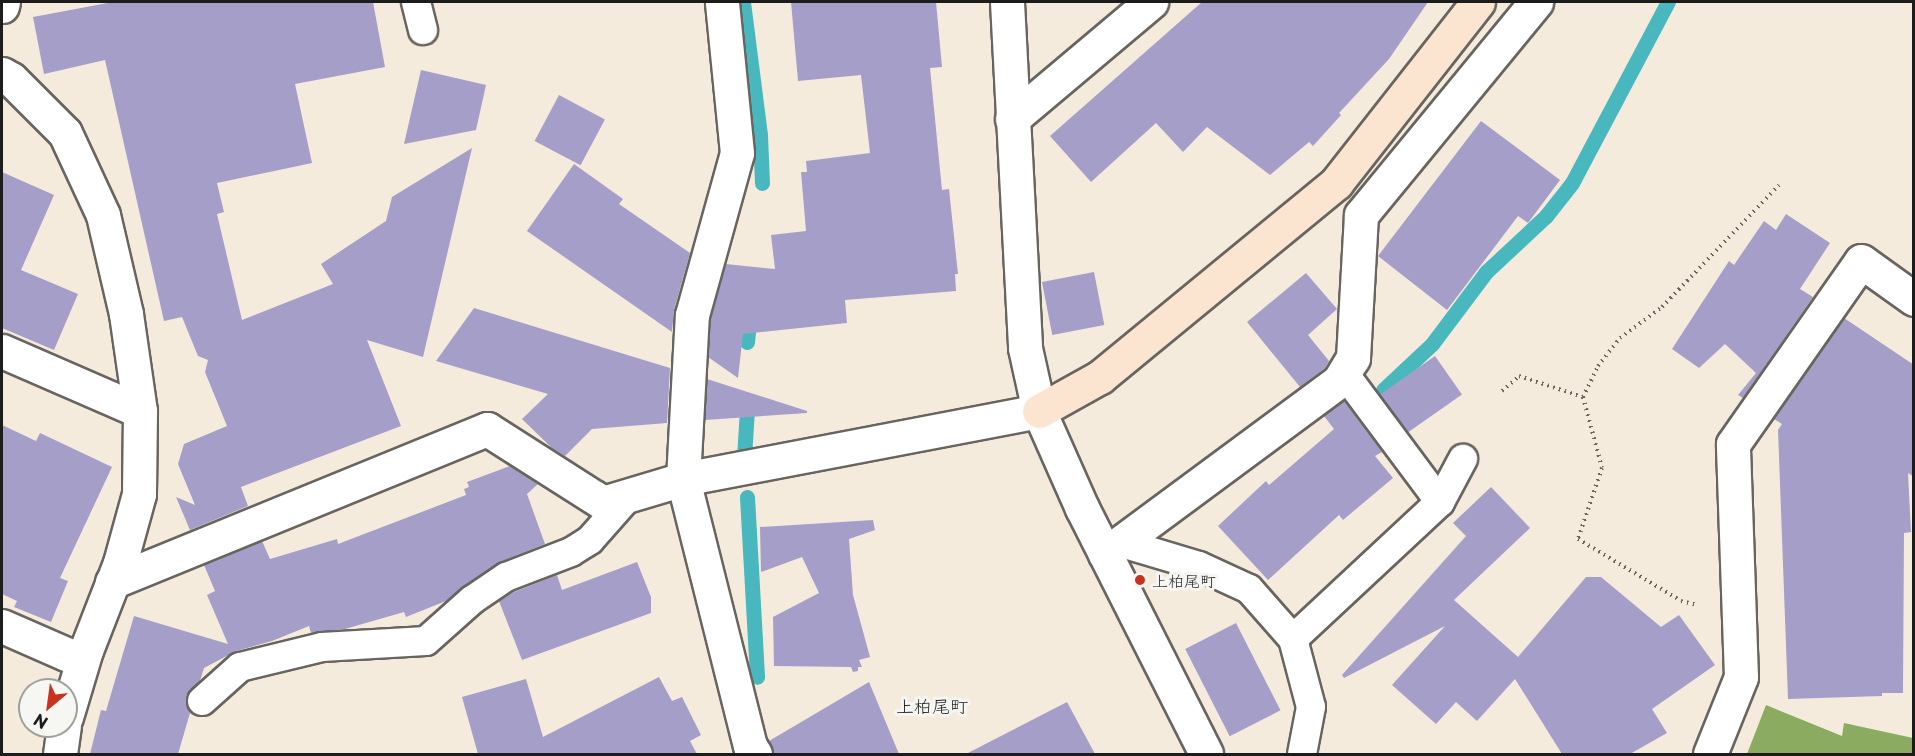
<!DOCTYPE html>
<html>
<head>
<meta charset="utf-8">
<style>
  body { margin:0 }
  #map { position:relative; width:1915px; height:756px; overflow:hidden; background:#f5ebdc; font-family:"Playpen Sans","Klee One",sans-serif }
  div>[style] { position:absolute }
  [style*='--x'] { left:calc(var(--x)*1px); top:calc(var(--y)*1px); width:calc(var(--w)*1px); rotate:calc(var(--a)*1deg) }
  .forest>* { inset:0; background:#8bac60 }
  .stream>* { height:15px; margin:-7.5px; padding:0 7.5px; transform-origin:7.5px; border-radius:7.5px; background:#48b7be }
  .building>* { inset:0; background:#a59ec9; transform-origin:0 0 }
  .path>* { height:4px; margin-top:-2px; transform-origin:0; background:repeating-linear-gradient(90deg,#68645f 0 1.5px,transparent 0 6px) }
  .roads { filter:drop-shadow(2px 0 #68645f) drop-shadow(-2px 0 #68645f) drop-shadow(0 2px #68645f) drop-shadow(0 -2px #68645f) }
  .lane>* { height:28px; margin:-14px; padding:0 14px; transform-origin:14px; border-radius:14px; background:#fff }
  .street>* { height:33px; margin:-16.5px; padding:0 16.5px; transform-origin:16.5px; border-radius:16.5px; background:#fff }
  .secondary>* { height:33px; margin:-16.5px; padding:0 16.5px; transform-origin:16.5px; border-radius:16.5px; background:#fce5d0 }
  .dots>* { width:16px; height:16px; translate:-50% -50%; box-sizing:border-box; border:3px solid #f6f6f2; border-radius:50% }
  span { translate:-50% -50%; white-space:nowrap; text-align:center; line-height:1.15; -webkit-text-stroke:6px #f6f6f2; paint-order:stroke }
  .poi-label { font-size:16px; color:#1c1c1c }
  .left { translate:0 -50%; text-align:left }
  .neighbourhood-label { font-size:18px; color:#1c1c1c }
  .frame { position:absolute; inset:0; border:3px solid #1c1c1c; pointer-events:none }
  .north { position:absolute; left:18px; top:678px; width:60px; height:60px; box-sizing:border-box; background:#f6f6f2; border:2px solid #9f9f9c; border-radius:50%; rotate:209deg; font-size:16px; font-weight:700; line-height:24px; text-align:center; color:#1c1c1c }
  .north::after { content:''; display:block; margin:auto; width:21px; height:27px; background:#c8321e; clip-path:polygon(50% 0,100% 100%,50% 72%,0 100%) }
</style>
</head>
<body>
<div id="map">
  <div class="forest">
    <i style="clip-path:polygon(1766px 705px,1842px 736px,1844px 723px,1913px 738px,1913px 754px,1747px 754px)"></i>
  </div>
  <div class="stream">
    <i style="--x:743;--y:2;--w:134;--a:82.7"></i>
    <i style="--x:760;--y:135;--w:48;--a:87.6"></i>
    <i style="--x:747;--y:342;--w:28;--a:-84"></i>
    <i style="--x:1383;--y:390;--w:67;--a:-43.2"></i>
    <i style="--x:1432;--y:344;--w:90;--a:-53.1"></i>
    <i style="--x:1486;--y:272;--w:82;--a:-43"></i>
    <i style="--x:1546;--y:216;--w:42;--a:-51.8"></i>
    <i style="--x:1572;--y:183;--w:205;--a:-62.1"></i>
    <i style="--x:744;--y:457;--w:48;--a:-86.4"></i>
    <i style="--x:747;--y:497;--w:180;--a:86.8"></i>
  </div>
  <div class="building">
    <i style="clip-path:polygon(113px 2px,373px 2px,385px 67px,295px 84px,312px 163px,217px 183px,224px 212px,217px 214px,242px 320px,333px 284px,321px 264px,386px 221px,392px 197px,472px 148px,423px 357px,367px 340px,401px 426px,241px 487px,248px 506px,190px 530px,176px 497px,195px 505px,178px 464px,184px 444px,227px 426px,205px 372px,208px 360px,198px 356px,182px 317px,164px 321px,105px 60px,44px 74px,33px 17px)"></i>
    <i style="clip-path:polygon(791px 2px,936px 2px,942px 67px,930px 68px,942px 190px,949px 189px,958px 274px,955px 274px,956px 291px,845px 300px,847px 323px,743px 334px,738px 378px,708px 357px,711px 318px,726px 264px,775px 269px,771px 235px,806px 231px,801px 172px,807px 172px,806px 161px,870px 153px,861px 75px,798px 81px)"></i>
    <i style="clip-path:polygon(1202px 2px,1428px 2px,1389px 59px,1339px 113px,1341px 115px,1313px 146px,1309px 142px,1270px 175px,1207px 127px,1183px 152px,1156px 123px,1091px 182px,1050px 136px)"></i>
    <i style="clip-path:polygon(421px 70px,486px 85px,476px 130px,404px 144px)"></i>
    <i style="left:559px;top:95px;width:52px;height:52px;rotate:28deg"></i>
    <i style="clip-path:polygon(1481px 121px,1560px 180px,1528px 223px,1518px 216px,1447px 310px,1378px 256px)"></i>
    <i style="clip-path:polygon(574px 164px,623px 199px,619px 204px,690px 253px,674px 310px,672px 332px,527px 231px)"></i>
    <i style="clip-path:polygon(2px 172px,54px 195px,21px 270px,78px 294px,54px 350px,2px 328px)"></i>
    <i style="clip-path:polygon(1786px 214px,1830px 243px,1800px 289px,1813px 297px,1743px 398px,1738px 395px,1756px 373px,1725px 344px,1699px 368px,1672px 349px,1729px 261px,1734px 265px,1764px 221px,1776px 230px)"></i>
    <i style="left:1094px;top:272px;width:54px;height:53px;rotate:79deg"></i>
    <i style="clip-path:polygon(1306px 273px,1337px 309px,1308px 335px,1329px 361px,1325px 368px,1300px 387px,1247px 322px)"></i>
    <i style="clip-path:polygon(474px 308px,670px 368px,667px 423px,592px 429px,565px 456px,552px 448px,522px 419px,548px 394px,436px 361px)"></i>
    <i style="clip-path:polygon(1844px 318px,1914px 365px,1914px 477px,1908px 473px,1911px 532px,1904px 533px,1903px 693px,1882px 693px,1882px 696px,1788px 699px,1778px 430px,1782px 424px,1774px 419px)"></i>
    <i style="left:1435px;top:356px;width:47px;height:67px;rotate:55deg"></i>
    <i style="clip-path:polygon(707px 379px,807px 411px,807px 413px,705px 420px)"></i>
    <i style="clip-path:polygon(1344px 401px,1382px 452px,1375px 456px,1393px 478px,1343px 520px,1339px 515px,1268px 580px,1218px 526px,1266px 481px,1269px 485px,1334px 429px,1324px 416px)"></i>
    <i style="clip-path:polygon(2px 425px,36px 441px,40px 433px,112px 467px,60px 578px,68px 581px,51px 622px,14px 607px,17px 601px,2px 594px)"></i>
    <i style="clip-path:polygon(510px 466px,538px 484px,527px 494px,545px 544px,500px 562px,446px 601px,406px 617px,404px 612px,345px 629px,311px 633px,309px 626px,272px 641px,236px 651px,204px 668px,200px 681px,186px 696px,186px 705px,190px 713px,178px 754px,90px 754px,101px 710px,106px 711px,134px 616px,228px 644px,207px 595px,215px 591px,204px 565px,262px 541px,270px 559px,337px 539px,338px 544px,466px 495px,464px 489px,469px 487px,467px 482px)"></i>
    <i style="clip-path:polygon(1491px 487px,1530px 528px,1454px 600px,1518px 657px,1586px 577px,1601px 577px,1661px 627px,1679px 615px,1715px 665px,1652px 709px,1667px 733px,1630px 754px,1562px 754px,1515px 679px,1477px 721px,1456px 702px,1436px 724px,1392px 685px,1445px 626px,1344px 678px,1342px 675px,1466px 536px,1453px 523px)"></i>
    <i style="clip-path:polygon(873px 520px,875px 530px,849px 539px,853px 595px,870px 657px,859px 660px,862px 667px,858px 667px,858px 671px,853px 672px,851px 667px,774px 666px,773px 617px,819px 593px,802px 557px,761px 572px,760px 527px)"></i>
    <i style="clip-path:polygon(637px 562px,651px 597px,651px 613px,522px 660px,499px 601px,514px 592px,557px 575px,562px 590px)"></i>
    <i style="left:1236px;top:623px;width:98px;height:57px;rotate:63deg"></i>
    <i style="clip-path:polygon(659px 677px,672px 701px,682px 697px,701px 735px,690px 741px,697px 754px,478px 754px,462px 697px,526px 679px,543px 737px)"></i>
    <i style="clip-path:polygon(869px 682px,899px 754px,774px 754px,769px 741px)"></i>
    <i style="clip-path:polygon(1067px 702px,1095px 754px,966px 754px)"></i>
  </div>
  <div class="path">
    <i style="--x:1502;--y:391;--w:23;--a:-41"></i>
    <i style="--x:1519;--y:376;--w:67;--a:18.2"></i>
    <i style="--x:1583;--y:397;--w:73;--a:75"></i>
    <i style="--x:1602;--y:468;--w:75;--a:108.7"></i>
    <i style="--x:1578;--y:539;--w:120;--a:31"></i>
    <i style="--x:1681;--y:601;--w:17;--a:13"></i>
    <i style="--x:1583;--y:397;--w:34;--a:-64"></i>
    <i style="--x:1598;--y:366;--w:36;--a:-52"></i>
    <i style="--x:1620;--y:338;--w:52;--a:-36.4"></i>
    <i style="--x:1662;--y:307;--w:169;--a:-46.2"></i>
  </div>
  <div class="roads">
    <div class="lane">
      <i style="--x:416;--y:2;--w:29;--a:76"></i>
      <i style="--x:1440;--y:502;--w:49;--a:-61.9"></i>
      <i style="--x:1122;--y:543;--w:80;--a:16.6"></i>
      <i style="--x:1199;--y:566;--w:55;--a:24.7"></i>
      <i style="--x:1249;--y:589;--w:67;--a:48.7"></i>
      <i style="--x:1293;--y:639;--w:70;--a:75.2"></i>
      <i style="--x:1311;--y:707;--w:48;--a:100.8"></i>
      <i style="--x:1293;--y:639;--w:201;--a:-43"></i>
      <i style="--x:1440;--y:502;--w:161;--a:-126.7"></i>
      <i style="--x:202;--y:701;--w:51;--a:-41.8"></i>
      <i style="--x:240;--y:667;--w:84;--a:-13.7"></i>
      <i style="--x:322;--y:647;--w:104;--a:-3.3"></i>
      <i style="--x:426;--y:641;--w:62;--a:-41.7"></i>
      <i style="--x:472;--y:600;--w:41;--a:-34.1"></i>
      <i style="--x:506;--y:577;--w:70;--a:-21"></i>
      <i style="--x:571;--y:552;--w:22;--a:-32"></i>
      <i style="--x:590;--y:540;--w:57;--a:-48.5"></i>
    </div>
    <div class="street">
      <i style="--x:1007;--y:2;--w:346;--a:87"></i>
      <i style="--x:1025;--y:348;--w:65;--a:77.5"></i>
      <i style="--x:1039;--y:411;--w:106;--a:66.1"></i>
      <i style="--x:1082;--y:508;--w:275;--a:63.2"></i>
      <i style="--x:2;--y:6;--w:4;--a:-76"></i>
      <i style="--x:2;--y:74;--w:10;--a:29"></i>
      <i style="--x:11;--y:79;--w:76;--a:45"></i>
      <i style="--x:65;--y:133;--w:90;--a:65.1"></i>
      <i style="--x:103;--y:215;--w:102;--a:76.9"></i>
      <i style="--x:126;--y:314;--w:98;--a:81.8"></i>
      <i style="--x:140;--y:411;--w:83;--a:90.7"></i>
      <i style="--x:139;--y:494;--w:72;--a:105.4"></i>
      <i style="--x:120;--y:563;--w:93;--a:111.3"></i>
      <i style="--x:86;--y:650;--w:70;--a:106.6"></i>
      <i style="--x:1012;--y:119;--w:182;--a:-40.1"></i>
      <i style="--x:2;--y:351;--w:150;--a:23.5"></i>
      <i style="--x:1105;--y:554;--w:291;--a:-36.5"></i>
      <i style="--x:1339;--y:381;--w:27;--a:-59"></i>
      <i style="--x:1353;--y:358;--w:143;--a:-86.8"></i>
      <i style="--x:1361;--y:215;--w:276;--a:-50.6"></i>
      <i style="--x:112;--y:582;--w:405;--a:-22.2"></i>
      <i style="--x:487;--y:429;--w:138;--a:32.5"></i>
      <i style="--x:603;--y:503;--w:84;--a:-16.7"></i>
      <i style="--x:683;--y:479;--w:164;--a:-86.9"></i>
      <i style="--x:692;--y:315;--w:168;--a:-74.5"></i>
      <i style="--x:737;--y:153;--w:152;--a:-95.7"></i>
      <i style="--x:2;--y:626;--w:87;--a:23.6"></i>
      <i style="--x:60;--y:754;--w:28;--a:-82"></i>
      <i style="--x:755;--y:754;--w:9;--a:-122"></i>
      <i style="--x:750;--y:746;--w:275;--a:-104.1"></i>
      <i style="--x:683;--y:479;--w:362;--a:-10.8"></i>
      <i style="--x:1710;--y:754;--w:83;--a:-68.1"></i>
      <i style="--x:1741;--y:677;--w:233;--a:-92"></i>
      <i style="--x:1733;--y:444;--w:223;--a:-55"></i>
      <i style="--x:1861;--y:261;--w:65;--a:35.6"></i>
    </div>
    <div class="secondary">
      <i style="--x:1039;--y:411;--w:70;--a:-29.1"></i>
      <i style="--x:1100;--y:377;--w:306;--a:-39.4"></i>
      <i style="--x:1336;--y:183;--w:230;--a:-51.9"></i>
    </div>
  </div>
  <div class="dots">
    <i style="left:1140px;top:580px;background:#c8321e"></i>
  </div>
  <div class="poi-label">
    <span class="left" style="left:1152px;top:580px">上柏尾町</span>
  </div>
  <div class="neighbourhood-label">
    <span style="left:932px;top:706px">上柏尾町</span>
  </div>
  <div class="frame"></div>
  <div class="north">N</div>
</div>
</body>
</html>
